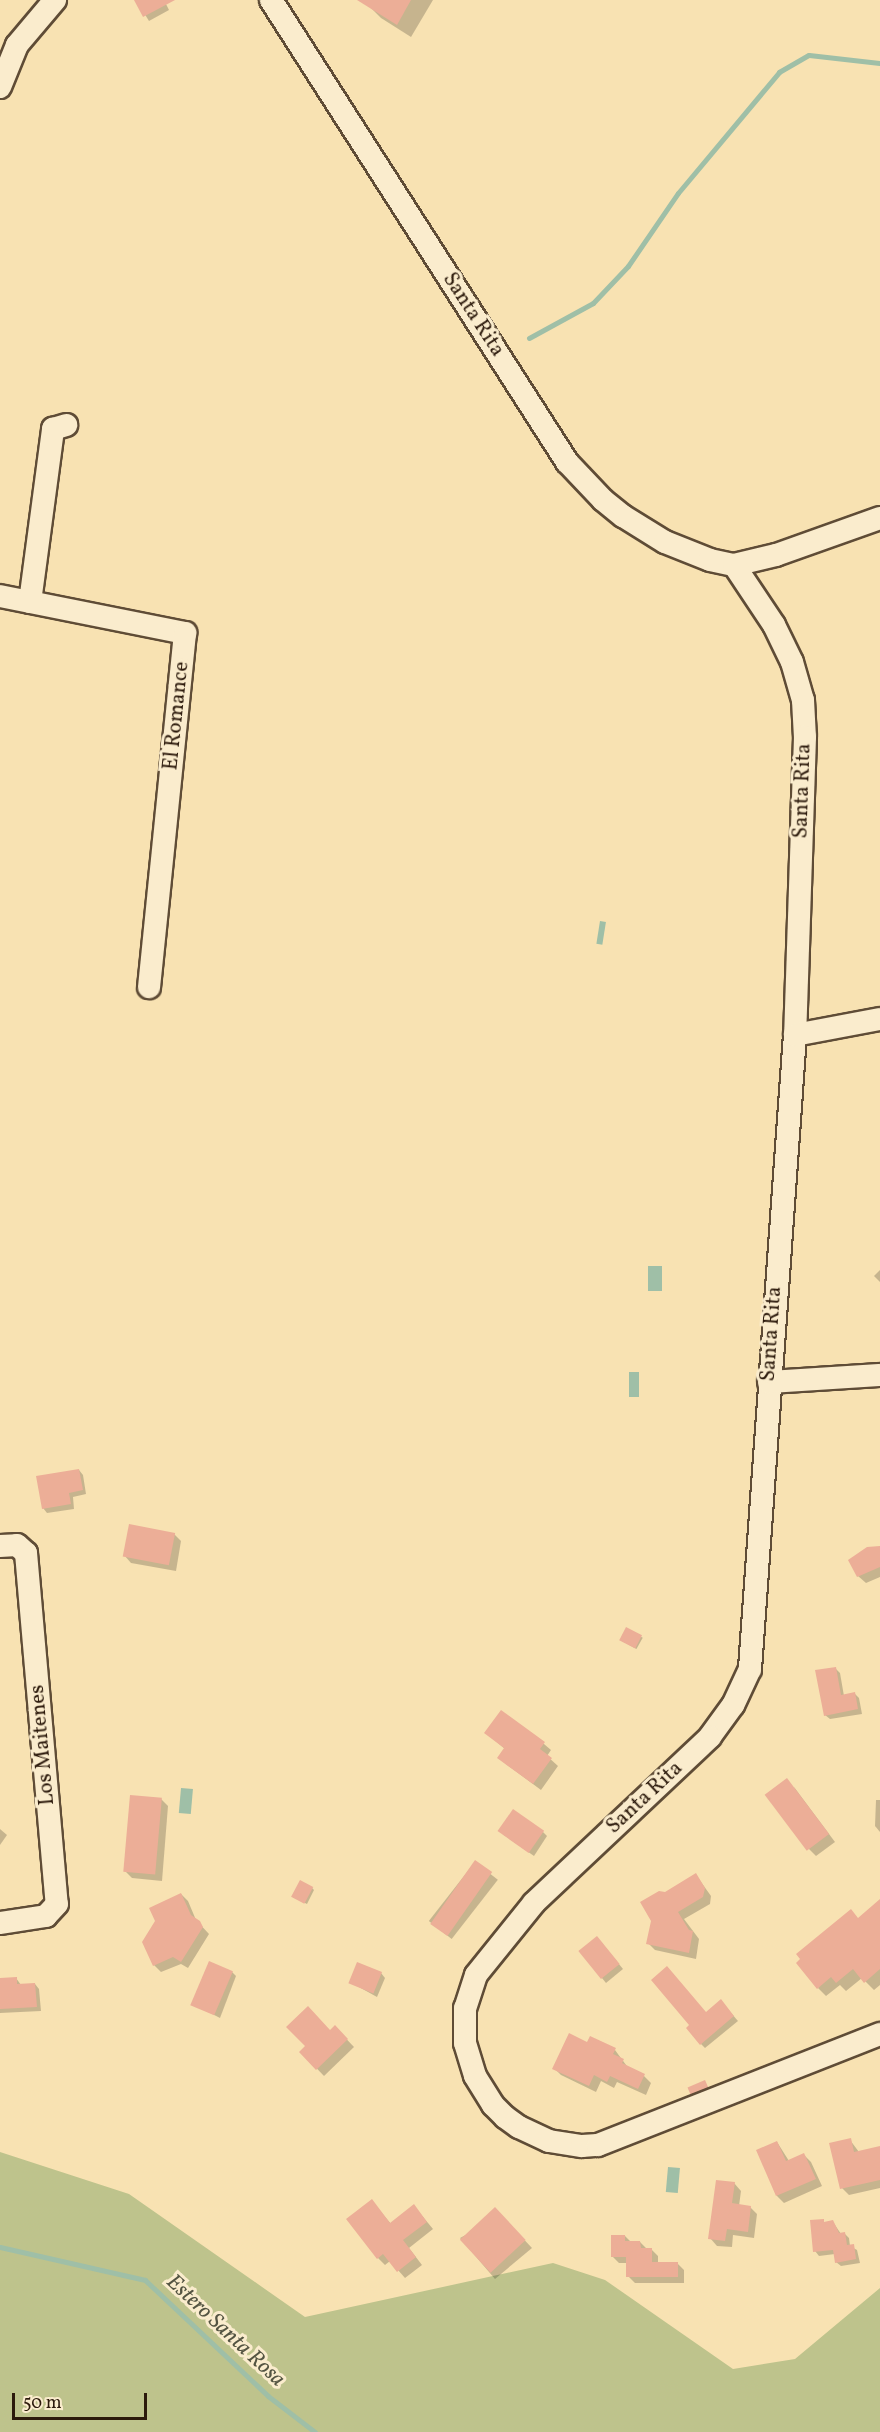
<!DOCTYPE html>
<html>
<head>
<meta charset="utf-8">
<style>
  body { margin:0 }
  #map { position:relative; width:880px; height:2432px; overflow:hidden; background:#f8e2b2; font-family:Vollkorn,serif }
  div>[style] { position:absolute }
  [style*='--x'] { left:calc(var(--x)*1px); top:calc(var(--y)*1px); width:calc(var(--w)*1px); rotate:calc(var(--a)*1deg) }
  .green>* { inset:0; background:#bec38c }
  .water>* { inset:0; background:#9fbfa7; transform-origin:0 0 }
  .shadow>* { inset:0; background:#0003; transform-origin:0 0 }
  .stream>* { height:5px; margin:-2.5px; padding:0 2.5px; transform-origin:2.5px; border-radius:2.5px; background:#9fbfa7 }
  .building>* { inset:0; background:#ecae97; transform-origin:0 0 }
  .roads { filter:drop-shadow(2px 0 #5f4c36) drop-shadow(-2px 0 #5f4c36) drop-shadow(0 2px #5f4c36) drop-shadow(0 -2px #5f4c36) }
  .minor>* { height:22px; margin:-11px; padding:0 11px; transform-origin:11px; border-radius:11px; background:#faeccd }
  span { translate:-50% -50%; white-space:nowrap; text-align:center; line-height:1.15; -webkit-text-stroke:6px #faeccd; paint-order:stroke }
  .street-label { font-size:21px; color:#2c1a0c }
  .water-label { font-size:22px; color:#545442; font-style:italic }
  .scale { position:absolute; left:12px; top:2393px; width:135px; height:27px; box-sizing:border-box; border:3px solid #2c1a0c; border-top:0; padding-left:8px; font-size:18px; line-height:21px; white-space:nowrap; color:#2c1a0c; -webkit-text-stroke:4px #faeccd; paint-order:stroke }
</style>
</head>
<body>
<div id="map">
  <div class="green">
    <i style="clip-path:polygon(0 2152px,129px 2194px,305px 2317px,553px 2263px,605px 2280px,733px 2369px,795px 2359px,880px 2288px,880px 2432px,0 2432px)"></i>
  </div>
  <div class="water">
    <i style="left:600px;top:921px;width:6px;height:23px;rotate:9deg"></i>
    <i style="left:648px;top:1266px;width:14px;height:25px"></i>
    <i style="left:629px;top:1372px;width:10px;height:25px"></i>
    <i style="left:181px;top:1788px;width:12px;height:25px;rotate:5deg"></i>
    <i style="left:668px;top:2167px;width:12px;height:25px;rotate:5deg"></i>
  </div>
  <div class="shadow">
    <i style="clip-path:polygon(136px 0,164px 0,169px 10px,149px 21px)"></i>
    <i style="clip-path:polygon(369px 0,433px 0,411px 37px,381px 18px,367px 4px)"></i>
    <i style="clip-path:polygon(880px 1270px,880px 1282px,874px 1276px)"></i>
    <i style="clip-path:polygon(79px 1470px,83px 1475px,86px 1494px,73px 1497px,74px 1509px,47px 1513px,43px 1508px)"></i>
    <i style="clip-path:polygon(174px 1534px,181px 1541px,176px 1571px,131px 1563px,124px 1555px)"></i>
    <i style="clip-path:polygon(880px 1547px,880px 1577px,866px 1583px,858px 1576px)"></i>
    <i style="left:627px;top:1629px;width:18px;height:13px;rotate:29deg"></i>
    <i style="clip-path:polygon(835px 1668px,840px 1673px,844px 1696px,855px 1694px,859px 1698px,862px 1714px,830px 1719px,825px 1715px)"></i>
    <i style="clip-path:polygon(486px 1733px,544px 1744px,551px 1750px,547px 1756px,558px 1766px,541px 1790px,506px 1764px,505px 1749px)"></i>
    <i style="clip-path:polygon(794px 1787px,835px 1842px,816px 1856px,809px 1849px)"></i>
    <i style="clip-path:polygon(161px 1799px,168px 1806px,162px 1881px,132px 1878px,125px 1871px)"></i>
    <i style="clip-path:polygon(876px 1800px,880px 1800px,880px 1832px,875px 1826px)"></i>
    <i style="clip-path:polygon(0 1829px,7px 1835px,0 1845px)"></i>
    <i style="clip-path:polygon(543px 1832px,547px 1836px,534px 1856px,504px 1835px)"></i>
    <i style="left:475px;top:1862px;width:29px;height:75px;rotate:38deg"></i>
    <i style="clip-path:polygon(696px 1875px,711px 1896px,710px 1904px,684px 1919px,699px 1939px,696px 1959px,655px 1950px,648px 1943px,665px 1894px)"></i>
    <i style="clip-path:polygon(312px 1888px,314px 1890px,307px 1904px,293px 1897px)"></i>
    <i style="clip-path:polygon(181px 1894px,188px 1901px,196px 1920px,209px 1934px,188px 1968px,181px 1964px,161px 1972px,154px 1965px,143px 1942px)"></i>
    <i style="clip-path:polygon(880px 1901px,880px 1985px,874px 1990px,862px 1978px,846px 1991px,840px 1985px,826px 1996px,818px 1988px,858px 1919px)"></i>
    <i style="clip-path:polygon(601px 1942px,623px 1969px,606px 1983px,580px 1951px)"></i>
    <i style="clip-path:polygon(232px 1972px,236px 1976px,220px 2018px,193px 2004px)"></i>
    <i style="clip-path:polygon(381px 1973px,385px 1978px,377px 1997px,350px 1982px)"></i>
    <i style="clip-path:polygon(16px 1978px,21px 1985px,35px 1984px,39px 1989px,41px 2011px,0 2013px,0 1979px)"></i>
    <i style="clip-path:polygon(725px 2006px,738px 2021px,705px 2048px,701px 2044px,706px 2014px)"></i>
    <i style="clip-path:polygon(335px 2027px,354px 2047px,324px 2076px,301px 2052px)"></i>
    <i style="clip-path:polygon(588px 2044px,615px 2050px,629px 2069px,644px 2076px,651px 2083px,646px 2095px,617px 2082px,614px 2088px,601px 2081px,596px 2092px,561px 2075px,554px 2068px)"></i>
    <i style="clip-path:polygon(706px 2084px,709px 2089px,693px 2095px,691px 2093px)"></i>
    <i style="clip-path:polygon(850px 2140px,859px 2152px,880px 2147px,880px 2188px,849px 2195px,842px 2188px)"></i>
    <i style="clip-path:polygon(777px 2142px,789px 2161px,804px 2155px,811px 2162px,822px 2186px,784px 2203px,777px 2196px)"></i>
    <i style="clip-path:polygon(734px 2183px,741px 2191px,739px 2206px,750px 2207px,757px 2214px,754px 2238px,733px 2235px,732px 2247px,717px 2246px,710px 2238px)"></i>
    <i style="clip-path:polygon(372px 2201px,391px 2224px,414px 2206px,433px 2229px,409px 2248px,422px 2265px,405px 2278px,390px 2261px,385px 2265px,378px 2258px)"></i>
    <i style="clip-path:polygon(502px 2216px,532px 2248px,495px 2279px,460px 2238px)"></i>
    <i style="clip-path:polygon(811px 2222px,833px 2222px,841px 2234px,844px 2233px,849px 2238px,850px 2246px,857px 2250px,860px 2263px,841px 2266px,836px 2262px,835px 2254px,819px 2256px,815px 2251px)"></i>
    <i style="clip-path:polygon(625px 2236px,631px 2242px,640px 2242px,647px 2249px,651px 2249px,658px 2256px,658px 2263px,677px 2263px,684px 2270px,684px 2283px,635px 2283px,628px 2276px,628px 2263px,619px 2263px,612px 2256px)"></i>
  </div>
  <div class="stream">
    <i style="--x:529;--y:338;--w:73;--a:-28.7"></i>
    <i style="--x:593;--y:303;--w:51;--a:-46.6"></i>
    <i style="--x:628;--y:266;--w:88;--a:-55.6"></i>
    <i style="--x:678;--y:193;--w:158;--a:-50.1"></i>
    <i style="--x:779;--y:72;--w:34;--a:-30"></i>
    <i style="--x:809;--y:55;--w:71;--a:6.4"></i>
    <i style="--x:0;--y:2247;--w:149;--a:12.8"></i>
    <i style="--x:145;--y:2280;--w:169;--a:43.3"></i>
    <i style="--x:268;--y:2396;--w:59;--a:37.5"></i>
  </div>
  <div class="building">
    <i style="clip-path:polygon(134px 0,175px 0,143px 17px)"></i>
    <i style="clip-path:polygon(357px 0,411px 0,397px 25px)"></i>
    <i style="clip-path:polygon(79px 1469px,83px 1490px,69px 1493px,71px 1504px,42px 1509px,36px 1476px)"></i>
    <i style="left:129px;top:1524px;width:47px;height:33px;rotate:11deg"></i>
    <i style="clip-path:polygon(880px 1546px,880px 1567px,857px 1577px,848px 1560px,867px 1547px)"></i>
    <i style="left:626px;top:1627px;width:18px;height:15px;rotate:27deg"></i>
    <i style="clip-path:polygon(836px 1667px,841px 1695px,855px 1692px,858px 1709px,824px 1716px,815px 1670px)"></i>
    <i style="clip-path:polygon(501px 1710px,545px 1742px,540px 1749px,552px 1758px,533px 1784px,497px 1758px,504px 1748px,484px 1733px)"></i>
    <i style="left:787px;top:1778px;width:70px;height:28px;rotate:53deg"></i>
    <i style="left:130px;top:1795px;width:32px;height:77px;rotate:5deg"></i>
    <i style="left:513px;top:1809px;width:38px;height:27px;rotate:35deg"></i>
    <i style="left:475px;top:1860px;width:21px;height:78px;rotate:35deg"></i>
    <i style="clip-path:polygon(696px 1873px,705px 1888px,703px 1897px,678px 1912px,689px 1930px,693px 1931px,689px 1953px,646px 1944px,651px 1921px,640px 1902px,659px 1891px,665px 1892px)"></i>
    <i style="left:300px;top:1880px;width:15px;height:19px;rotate:28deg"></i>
    <i style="clip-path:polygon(181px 1893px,191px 1915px,200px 1921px,203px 1927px,181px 1962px,173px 1957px,153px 1966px,142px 1942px,155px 1921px,149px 1908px)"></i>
    <i style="clip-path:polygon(880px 1899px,880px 1969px,864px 1983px,853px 1969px,836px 1983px,831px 1977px,817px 1989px,796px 1963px,800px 1959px,796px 1954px,851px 1909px,858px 1918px)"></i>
    <i style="left:597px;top:1936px;width:36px;height:24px;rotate:51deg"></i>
    <i style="left:209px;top:1961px;width:26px;height:48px;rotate:23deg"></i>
    <i style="left:357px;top:1962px;width:27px;height:23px;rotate:22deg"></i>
    <i style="clip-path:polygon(667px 1966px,706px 2012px,721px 1999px,734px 2016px,700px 2045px,686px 2028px,689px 2025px,651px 1980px)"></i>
    <i style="clip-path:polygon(17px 1977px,17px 1984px,35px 1983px,37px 2007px,0 2009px,0 1978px)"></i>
    <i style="clip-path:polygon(308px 2006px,330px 2030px,335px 2025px,348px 2039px,316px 2070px,299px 2052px,305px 2046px,286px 2027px)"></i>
    <i style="clip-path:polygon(569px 2033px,587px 2042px,590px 2036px,616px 2048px,613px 2054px,624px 2059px,622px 2063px,645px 2074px,638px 2089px,610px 2076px,607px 2082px,594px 2075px,589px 2086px,552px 2069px)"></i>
    <i style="left:705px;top:2080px;width:8px;height:19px;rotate:67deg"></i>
    <i style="clip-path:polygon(851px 2138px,854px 2152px,880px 2146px,880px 2180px,840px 2189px,829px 2143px)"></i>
    <i style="clip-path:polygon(777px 2141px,786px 2161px,804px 2153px,816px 2179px,776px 2196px,756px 2150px)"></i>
    <i style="clip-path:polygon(716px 2180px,735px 2182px,732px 2203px,751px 2206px,748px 2232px,727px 2229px,725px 2241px,708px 2239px)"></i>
    <i style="clip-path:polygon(372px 2199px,390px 2223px,414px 2204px,427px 2222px,403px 2240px,416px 2257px,397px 2272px,383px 2254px,377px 2259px,346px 2219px)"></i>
    <i style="left:495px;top:2207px;width:45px;height:48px;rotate:47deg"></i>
    <i style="clip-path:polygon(824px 2219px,824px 2222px,833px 2220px,839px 2233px,845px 2232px,847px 2245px,854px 2244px,856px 2259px,835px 2263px,833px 2250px,813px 2252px,810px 2220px)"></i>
    <i style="clip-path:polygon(611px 2235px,625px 2235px,625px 2241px,640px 2241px,641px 2248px,652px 2248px,652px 2262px,678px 2262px,678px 2277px,626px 2277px,626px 2257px,611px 2257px)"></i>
  </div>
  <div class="roads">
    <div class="minor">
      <i style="--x:271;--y:0;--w:549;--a:57.35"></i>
      <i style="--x:567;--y:462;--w:52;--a:46.5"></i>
      <i style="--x:603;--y:500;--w:26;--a:39"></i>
      <i style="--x:623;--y:516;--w:49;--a:31.8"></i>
      <i style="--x:665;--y:542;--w:48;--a:21.8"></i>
      <i style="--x:710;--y:560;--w:25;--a:12"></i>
      <i style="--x:734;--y:565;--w:43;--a:-13.4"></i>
      <i style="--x:776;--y:555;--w:110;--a:-19.6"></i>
      <i style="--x:0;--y:87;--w:45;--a:-68"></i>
      <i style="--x:17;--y:45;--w:59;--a:-49.8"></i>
      <i style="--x:734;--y:565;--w:72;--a:56.3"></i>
      <i style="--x:774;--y:625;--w:41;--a:64.1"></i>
      <i style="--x:792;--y:662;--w:40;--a:74"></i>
      <i style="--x:803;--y:700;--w:37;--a:87"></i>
      <i style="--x:805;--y:737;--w:298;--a:91.9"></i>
      <i style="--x:795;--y:1035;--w:636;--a:94.06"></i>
      <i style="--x:750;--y:1669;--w:40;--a:115"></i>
      <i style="--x:733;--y:1705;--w:39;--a:126"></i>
      <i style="--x:710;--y:1737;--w:242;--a:136.7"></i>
      <i style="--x:534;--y:1903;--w:92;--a:128.9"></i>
      <i style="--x:476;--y:1975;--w:35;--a:108"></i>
      <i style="--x:465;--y:2008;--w:35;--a:90"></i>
      <i style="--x:465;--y:2043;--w:34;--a:73"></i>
      <i style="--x:475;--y:2076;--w:34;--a:58"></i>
      <i style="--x:493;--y:2105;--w:17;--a:45"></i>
      <i style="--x:505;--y:2117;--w:17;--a:36"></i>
      <i style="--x:519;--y:2127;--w:33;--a:25"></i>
      <i style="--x:549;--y:2141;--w:33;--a:9"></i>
      <i style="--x:582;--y:2146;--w:16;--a:-4"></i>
      <i style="--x:598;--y:2145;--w:303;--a:-21.5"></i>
      <i style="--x:0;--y:596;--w:189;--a:11.3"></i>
      <i style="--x:185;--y:633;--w:356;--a:95.8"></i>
      <i style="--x:30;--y:602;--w:175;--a:-82.4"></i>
      <i style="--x:53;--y:429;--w:14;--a:-17"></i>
      <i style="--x:795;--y:1035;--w:86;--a:-10.7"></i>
      <i style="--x:769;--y:1382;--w:111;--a:-3.6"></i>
      <i style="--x:0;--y:1546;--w:17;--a:-3"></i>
      <i style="--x:17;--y:1545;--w:12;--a:42"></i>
      <i style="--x:26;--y:1553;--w:352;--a:85"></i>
      <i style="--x:57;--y:1904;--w:16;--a:133"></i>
      <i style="--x:46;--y:1916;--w:47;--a:171.3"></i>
    </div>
  </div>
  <div class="street-label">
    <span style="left:473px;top:315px;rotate:57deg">Santa Rita</span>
    <span style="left:177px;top:716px;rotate:-84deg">El Romance</span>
    <span style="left:803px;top:791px;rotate:-88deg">Santa Rita</span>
    <span style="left:772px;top:1334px;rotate:-86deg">Santa Rita</span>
    <span style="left:43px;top:1745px;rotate:-95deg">Los Maitenes</span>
    <span style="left:645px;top:1798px;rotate:-43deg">Santa Rita</span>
  </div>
  <div class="water-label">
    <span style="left:225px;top:2331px;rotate:43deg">Estero Santa Rosa</span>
  </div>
  <div class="scale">50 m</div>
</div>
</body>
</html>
